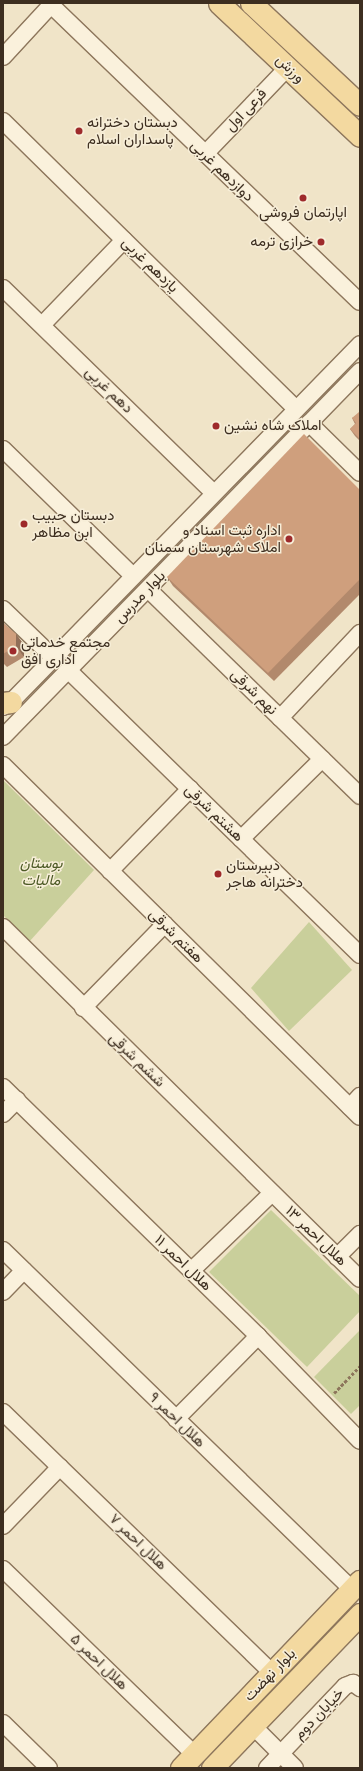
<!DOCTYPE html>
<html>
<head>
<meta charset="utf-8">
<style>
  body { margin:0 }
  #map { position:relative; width:363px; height:1771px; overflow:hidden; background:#f0e4c8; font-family:Spectral,Vazirmatn,serif }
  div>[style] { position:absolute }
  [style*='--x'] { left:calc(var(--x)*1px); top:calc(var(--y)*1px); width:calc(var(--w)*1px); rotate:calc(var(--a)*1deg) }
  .green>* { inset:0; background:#c9cf9b }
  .path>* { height:2.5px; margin-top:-1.25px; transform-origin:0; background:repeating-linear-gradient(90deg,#8d765c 0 3px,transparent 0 5px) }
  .roads { filter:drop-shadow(1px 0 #8d765c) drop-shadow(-1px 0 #8d765c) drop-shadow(0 1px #8d765c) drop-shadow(0 -1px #8d765c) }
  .minor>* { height:16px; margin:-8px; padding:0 8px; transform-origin:8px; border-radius:8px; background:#faf1dc }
  .major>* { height:21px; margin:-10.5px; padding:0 10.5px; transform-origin:10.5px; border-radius:10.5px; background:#f3d9a0 }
  .wall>* { inset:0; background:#b2896c }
  .shaded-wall>* { inset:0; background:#916f58 }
  .building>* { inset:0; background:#cf9f7d }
  .dots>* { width:11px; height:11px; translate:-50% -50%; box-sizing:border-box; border:2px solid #f7eed8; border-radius:50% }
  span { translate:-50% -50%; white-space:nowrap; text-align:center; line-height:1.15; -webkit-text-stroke:3px #f7eed8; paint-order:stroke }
  .street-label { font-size:15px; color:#3d2e20 }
  .poi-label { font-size:15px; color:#3d2e20 }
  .left { translate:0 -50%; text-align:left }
  .right { translate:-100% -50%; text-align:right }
  .park-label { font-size:15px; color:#4d5a26; font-style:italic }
  .frame { position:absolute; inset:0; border:4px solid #3d2e20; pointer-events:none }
</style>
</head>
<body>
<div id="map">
  <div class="green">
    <i style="clip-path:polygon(3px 780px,94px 870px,29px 942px,3px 915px)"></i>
    <i style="clip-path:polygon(309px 922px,352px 970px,289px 1031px,251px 988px)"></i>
    <i style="clip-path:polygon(271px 1210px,360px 1296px,360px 1311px,307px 1367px,209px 1272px)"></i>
    <i style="clip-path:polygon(360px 1330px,360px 1405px,351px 1414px,314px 1377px)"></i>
  </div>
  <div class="path">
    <i style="--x:334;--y:1393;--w:37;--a:-46"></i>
  </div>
  <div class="roads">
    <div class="minor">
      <i style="--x:49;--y:3;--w:431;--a:43.9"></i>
      <i style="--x:3;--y:57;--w:71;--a:-47.3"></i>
      <i style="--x:3;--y:121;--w:411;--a:44.5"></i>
      <i style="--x:205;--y:154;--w:120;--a:-46.3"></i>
      <i style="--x:3;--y:288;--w:294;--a:44.2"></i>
      <i style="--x:42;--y:325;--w:118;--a:-46"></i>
      <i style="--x:309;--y:423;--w:71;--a:44.4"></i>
      <i style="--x:3;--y:449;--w:182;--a:44.3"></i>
      <i style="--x:148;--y:589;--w:296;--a:44.3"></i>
      <i style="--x:3;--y:609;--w:71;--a:43.9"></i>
      <i style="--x:68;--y:670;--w:408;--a:44.3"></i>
      <i style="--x:3;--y:707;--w:9;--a:-32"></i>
      <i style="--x:11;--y:702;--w:500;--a:-45.7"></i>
      <i style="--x:280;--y:718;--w:117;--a:-46.7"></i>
      <i style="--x:3;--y:737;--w:511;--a:-45.71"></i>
      <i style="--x:3;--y:765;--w:501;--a:44.6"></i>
      <i style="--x:241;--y:839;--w:114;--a:-44.6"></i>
      <i style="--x:110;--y:871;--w:115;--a:-45.7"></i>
      <i style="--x:3;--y:927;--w:501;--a:44.6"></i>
      <i style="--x:83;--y:1008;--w:117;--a:-45.7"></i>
      <i style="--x:3;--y:1087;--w:356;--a:44.3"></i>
      <i style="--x:258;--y:1336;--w:146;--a:45.8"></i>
      <i style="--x:350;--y:1107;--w:15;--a:-48"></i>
      <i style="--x:3;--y:1114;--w:20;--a:-45"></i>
      <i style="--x:3;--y:1250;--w:487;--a:44.2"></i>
      <i style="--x:337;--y:1257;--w:33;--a:-45"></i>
      <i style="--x:191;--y:1271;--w:112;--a:-43.9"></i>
      <i style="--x:3;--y:1292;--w:30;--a:-46"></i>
      <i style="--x:3;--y:1412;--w:375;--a:44.1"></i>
      <i style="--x:176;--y:1419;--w:117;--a:-45.3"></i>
      <i style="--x:3;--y:1526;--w:82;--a:-46"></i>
      <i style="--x:3;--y:1569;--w:266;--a:44.1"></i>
      <i style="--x:3;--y:1723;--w:64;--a:44.4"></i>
      <i style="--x:253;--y:1726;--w:59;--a:45"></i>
      <i style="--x:267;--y:1768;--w:113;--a:-46.4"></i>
      <i style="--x:345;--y:1686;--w:9;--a:-21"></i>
      <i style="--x:353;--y:1683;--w:9;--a:36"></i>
    </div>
    <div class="major">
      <i style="--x:219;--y:3;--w:194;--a:43.3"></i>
      <i style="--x:251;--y:3;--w:149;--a:43.1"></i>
      <i style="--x:3;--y:703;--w:8;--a:-7"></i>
      <i style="--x:181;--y:1768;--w:259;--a:-46.3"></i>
      <i style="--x:212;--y:1768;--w:214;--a:-46.1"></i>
    </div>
  </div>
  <div class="wall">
    <i style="clip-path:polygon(360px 413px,360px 441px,355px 436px,350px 429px,355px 424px,352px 418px)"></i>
    <i style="clip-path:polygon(360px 490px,360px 594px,274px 681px,173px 586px,167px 577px)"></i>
    <i style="clip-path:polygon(3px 623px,16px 634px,24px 645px,24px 657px,7px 667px,3px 663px)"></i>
  </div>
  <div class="shaded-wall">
    <i style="clip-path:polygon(16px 634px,24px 645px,24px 657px,16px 646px)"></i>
  </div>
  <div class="building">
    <i style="clip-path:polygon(359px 412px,360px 413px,360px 439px,350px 429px,356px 423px,352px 418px)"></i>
    <i style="clip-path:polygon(304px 434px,360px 490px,360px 579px,268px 673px,167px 577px)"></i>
    <i style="clip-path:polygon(3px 623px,16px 634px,16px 646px,3px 654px)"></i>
  </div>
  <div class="dots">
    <i style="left:79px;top:131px;background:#9e2a2b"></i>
    <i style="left:303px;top:198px;background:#9e2a2b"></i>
    <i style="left:321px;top:242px;background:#9e2a2b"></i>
    <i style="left:216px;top:426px;background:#9e2a2b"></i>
    <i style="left:24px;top:524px;background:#9e2a2b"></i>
    <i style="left:289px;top:539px;background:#9e2a2b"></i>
    <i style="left:13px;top:651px;background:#9e2a2b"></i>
    <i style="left:218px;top:874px;background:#9e2a2b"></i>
  </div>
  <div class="street-label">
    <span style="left:290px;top:69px;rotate:44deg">ورزش</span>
    <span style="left:246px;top:110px;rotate:-46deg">فرعی اول</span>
    <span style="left:222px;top:171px;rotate:44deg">دوازدهم غربی</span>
    <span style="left:150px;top:265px;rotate:44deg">یازدهم غربی</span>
    <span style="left:109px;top:390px;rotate:44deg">دهم غربی</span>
    <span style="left:140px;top:597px;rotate:-46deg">بلوار مدرس</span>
    <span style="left:254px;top:692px;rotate:44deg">نهم شرقی</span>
    <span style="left:214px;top:813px;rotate:44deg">هشتم شرقی</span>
    <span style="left:176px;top:936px;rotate:45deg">هفتم شرقی</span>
    <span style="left:137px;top:1060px;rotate:44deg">ششم شرقی</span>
    <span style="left:316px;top:1236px;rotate:44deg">هلال احمر ۱۳</span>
    <span style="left:183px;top:1263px;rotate:44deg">هلال احمر ۱۱</span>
    <span style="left:177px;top:1420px;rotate:44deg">هلال احمر ۹</span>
    <span style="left:138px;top:1542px;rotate:44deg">هلال احمر ۷</span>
    <span style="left:99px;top:1662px;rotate:44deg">هلال احمر ۵</span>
    <span style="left:270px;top:1675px;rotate:-46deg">بلوار نهضت</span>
    <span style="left:319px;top:1714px;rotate:-46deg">خیابان دوم</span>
  </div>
  <div class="poi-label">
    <span class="left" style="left:87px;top:131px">دبستان دخترانه<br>پاسداران اسلام</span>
    <span style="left:303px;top:213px">اپارتمان فروشی</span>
    <span class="right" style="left:313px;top:242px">خرازی ترمه</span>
    <span class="left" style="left:224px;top:426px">املاک شاه نشین</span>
    <span class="left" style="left:32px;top:524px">دبستان حبیب<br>ابن مظاهر</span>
    <span class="right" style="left:281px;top:539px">اداره ثبت اسناد و<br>املاک شهرستان سمنان</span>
    <span class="left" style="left:21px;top:651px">مجتمع خدماتی<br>اداری افق</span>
    <span class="left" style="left:226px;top:874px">دبیرستان<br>دخترانه هاجر</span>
  </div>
  <div class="park-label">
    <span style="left:41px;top:872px">بوستان<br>مالیات</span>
  </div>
  <div class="frame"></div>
</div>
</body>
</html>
